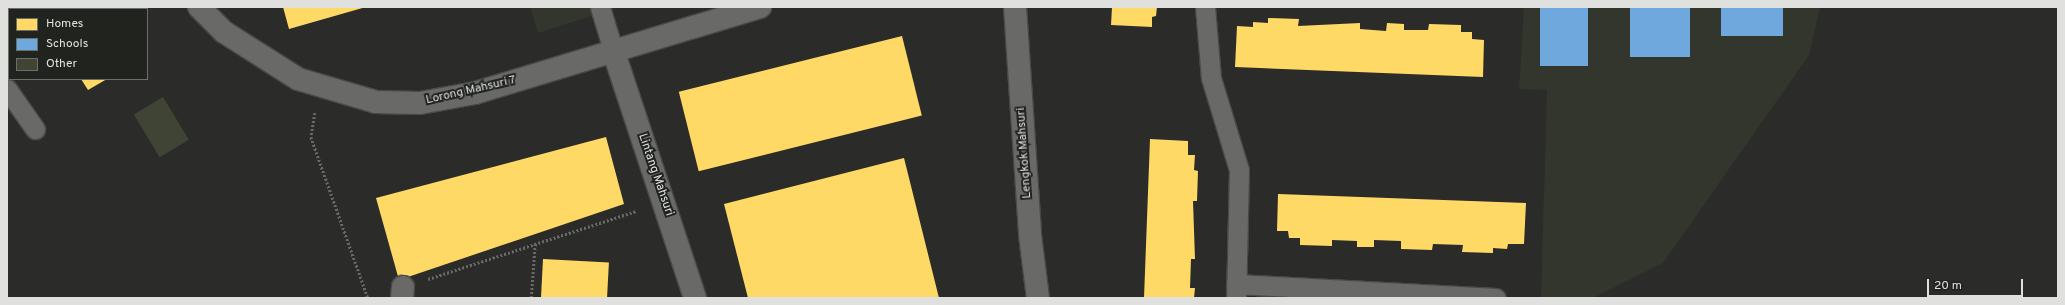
<!DOCTYPE html>
<html>
<head>
<meta charset="utf-8">
<style>
  body { margin:0 }
  #map { position:relative; width:2065px; height:305px; overflow:hidden; background:#2b2c2a; font-family:Overpass,sans-serif }
  div>[style] { position:absolute }
  [style*='--x'] { left:calc(var(--x)*1px); top:calc(var(--y)*1px); width:calc(var(--w)*1px); rotate:calc(var(--a)*1deg) }
  .built>* { inset:0; background:#32362d }
  .homes>* { inset:0; background:#ffd966; transform-origin:0 0 }
  .schools>* { inset:0; background:#6fa8dc; transform-origin:0 0 }
  .building>* { inset:0; background:#3f4435; transform-origin:0 0 }
  .path>* { height:2.5px; margin-top:-1.25px; transform-origin:0; background:repeating-linear-gradient(90deg,#686968 0 2px,transparent 0 4px) }
  .roads { filter:drop-shadow(1px 0 #494a48) drop-shadow(-1px 0 #494a48) drop-shadow(0 1px #494a48) drop-shadow(0 -1px #494a48) }
  .lane>* { height:19px; margin:-9.5px; padding:0 9.5px; transform-origin:9.5px; border-radius:9.5px; background:#696a68 }
  .street>* { height:22px; margin:-11px; padding:0 11px; transform-origin:11px; border-radius:11px; background:#696a68 }
  span { translate:-50% -50%; white-space:nowrap; text-align:center; line-height:1.15; -webkit-text-stroke:4px #21231f; paint-order:stroke }
  .street-label { font-size:12px; color:#e0e1df }
  .frame { position:absolute; inset:0; border:8px solid #e0e1df; pointer-events:none }
  .legend { position:absolute; left:8px; top:8px; width:140px; height:72px; box-sizing:border-box; background:#21231f; border:1px solid #6d6f6c; margin:0; padding:5px 7px; list-style:none; font-size:12px; color:#e0e1df }
  .legend li { display:flex; align-items:center; gap:8px; height:20px }
  .legend b { width:20px; border:1px solid #6d6f6c }
  .scale { position:absolute; left:1927px; top:279px; width:96px; height:18px; box-sizing:border-box; border:2px solid #e0e1df; border-top:0; padding-left:5px; font-size:12px; line-height:14px; white-space:nowrap; color:#e0e1df; -webkit-text-stroke:3px #21231f; paint-order:stroke }
</style>
</head>
<body>
<div id="map">
  <div class="built">
    <i style="clip-path:polygon(530px 7px,620px 7px,538px 33px)"></i>
    <i style="clip-path:polygon(1524px 7px,1820px 7px,1809px 55px,1663px 263px,1593px 298px,1541px 298px,1547px 90px,1519px 89px)"></i>
  </div>
  <div class="homes">
    <i style="left:36px;top:7px;width:36px;height:3px"></i>
    <i style="clip-path:polygon(283px 7px,366px 7px,289px 29px)"></i>
    <i style="clip-path:polygon(1112px 7px,1157px 7px,1156px 16px,1152px 17px,1152px 27px,1111px 25px)"></i>
    <i style="clip-path:polygon(1268px 18px,1299px 19px,1298px 26px,1360px 23px,1360px 29px,1386px 31px,1387px 23px,1404px 24px,1404px 30px,1428px 30px,1429px 24px,1461px 25px,1461px 32px,1472px 32px,1472px 39px,1484px 40px,1483px 77px,1235px 67px,1237px 26px,1253px 27px,1253px 22px,1268px 23px)"></i>
    <i style="left:902px;top:36px;width:82px;height:230px;rotate:76deg"></i>
    <i style="clip-path:polygon(81px 79px,107px 79px,88px 90px)"></i>
    <i style="clip-path:polygon(606px 137px,624px 204px,399px 280px,376px 198px)"></i>
    <i style="clip-path:polygon(1150px 139px,1188px 141px,1188px 155px,1195px 155px,1194px 170px,1198px 171px,1197px 201px,1193px 201px,1195px 259px,1191px 259px,1190px 288px,1195px 288px,1194px 298px,1144px 298px)"></i>
    <i style="clip-path:polygon(904px 158px,939px 298px,748px 298px,724px 204px)"></i>
    <i style="clip-path:polygon(1278px 194px,1526px 203px,1524px 244px,1508px 244px,1507px 249px,1493px 248px,1493px 253px,1462px 252px,1463px 245px,1433px 244px,1432px 250px,1401px 249px,1401px 241px,1374px 240px,1374px 247px,1357px 247px,1357px 241px,1332px 240px,1332px 246px,1300px 245px,1300px 238px,1289px 238px,1288px 231px,1277px 231px)"></i>
    <i style="left:543px;top:259px;width:66px;height:39px;rotate:3deg"></i>
  </div>
  <div class="schools">
    <i style="left:1540px;top:7px;width:48px;height:59px"></i>
    <i style="left:1630px;top:7px;width:60px;height:50px"></i>
    <i style="left:1721px;top:7px;width:62px;height:29px"></i>
  </div>
  <div class="building">
    <i style="left:163px;top:97px;width:50px;height:34px;rotate:59deg"></i>
  </div>
  <div class="path">
    <i style="--x:315;--y:113;--w:24;--a:99"></i>
    <i style="--x:311;--y:137;--w:171;--a:70.5"></i>
    <i style="--x:428;--y:279;--w:219;--a:-18.1"></i>
    <i style="--x:531;--y:298;--w:54;--a:-85.8"></i>
  </div>
  <div class="roads">
    <div class="lane">
      <i style="--x:600;--y:7;--w:48;--a:73.1"></i>
      <i style="--x:1205;--y:7;--w:71;--a:85.2"></i>
      <i style="--x:1211;--y:78;--w:96;--a:73.1"></i>
      <i style="--x:1239;--y:170;--w:128;--a:91.3"></i>
      <i style="--x:7;--y:89;--w:49;--a:55"></i>
      <i style="--x:1236;--y:284;--w:260;--a:3.1"></i>
    </div>
    <div class="street">
      <i style="--x:199;--y:7;--w:35;--a:45"></i>
      <i style="--x:224;--y:32;--w:88;--a:32.4"></i>
      <i style="--x:298;--y:79;--w:81;--a:16.4"></i>
      <i style="--x:376;--y:102;--w:44;--a:1.3"></i>
      <i style="--x:420;--y:103;--w:56;--a:-10.3"></i>
      <i style="--x:475;--y:93;--w:298;--a:-16.8"></i>
      <i style="--x:1015;--y:7;--w:228;--a:86.2"></i>
      <i style="--x:1030;--y:235;--w:64;--a:82.8"></i>
      <i style="--x:614;--y:53;--w:258;--a:71.7"></i>
      <i style="--x:402;--y:298;--w:11;--a:-85"></i>
    </div>
  </div>
  <div class="street-label">
    <span style="left:471px;top:91px;rotate:-13deg">Lorong Mahsuri 7</span>
    <span style="left:1025px;top:153px;rotate:-94deg">Lengkok Mahsuri</span>
    <span style="left:655px;top:175px;rotate:71deg">Lintang Mahsuri</span>
  </div>
  <div class="frame"></div>
  <ul class="legend">
  <li><b style="height:11px;background:#ffd966"></b>Homes</li>
  <li><b style="height:11px;background:#6fa8dc"></b>Schools</li>
  <li><b style="height:11px;background:#3f4435"></b>Other</li>
  </ul>
  <div class="scale">20 m</div>
</div>
</body>
</html>
